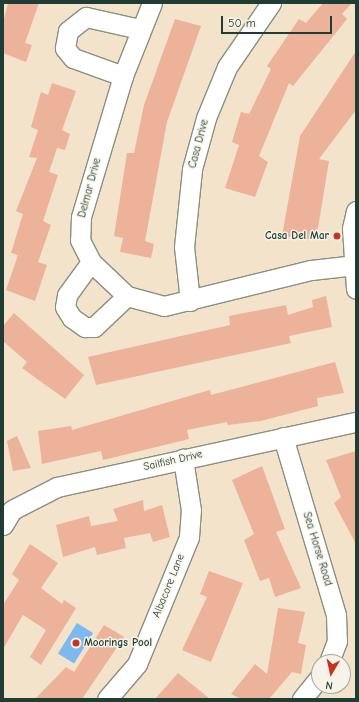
<!DOCTYPE html>
<html>
<head>
<meta charset="utf-8">
<style>
  body { margin:0 }
  #map { position:relative; width:359px; height:702px; overflow:hidden; background:#f3e3cb; font-family:"Comic Neue",sans-serif }
  div>[style] { position:absolute }
  [style*='--x'] { left:calc(var(--x)*1px); top:calc(var(--y)*1px); width:calc(var(--w)*1px); rotate:calc(var(--a)*1deg) }
  .water>* { inset:0; background:#7db9ef; transform-origin:0 0 }
  .building>* { inset:0; background:#edb29a }
  .roads { filter:drop-shadow(1px 0 #899080) drop-shadow(-1px 0 #899080) drop-shadow(0 1px #899080) drop-shadow(0 -1px #899080) }
  .minor>* { height:19px; margin:-9.5px; padding:0 9.5px; transform-origin:9.5px; border-radius:9.5px; background:#fff }
  .dots>* { width:11px; height:11px; translate:-50% -50%; box-sizing:border-box; border:2px solid #f7f3e8; border-radius:50% }
  span { translate:-50% -50%; white-space:nowrap; text-align:center; line-height:1.15; -webkit-text-stroke:3px #f7f3e8; paint-order:stroke }
  .street-label { font-size:11px; color:#1f3d34 }
  .poi-label { font-size:11px; color:#1f3d34; font-weight:700 }
  .right { translate:-100% -50%; text-align:right }
  .left { translate:0 -50%; text-align:left }
  .frame { position:absolute; inset:0; border:4px solid #1f3d34; pointer-events:none }
  .north { position:absolute; left:311px; top:654px; width:40px; height:40px; box-sizing:border-box; background:#f7f3e8; border:1px solid #a1aaa0; border-radius:50%; rotate:189deg; font-size:11px; font-weight:700; line-height:16px; text-align:center; color:#1f3d34 }
  .north::after { content:''; display:block; margin:auto; width:14px; height:18px; background:#c8321e; clip-path:polygon(50% 0,100% 100%,50% 72%,0 100%) }
  .scale { position:absolute; left:221px; top:16px; width:111px; height:18px; box-sizing:border-box; border:2px solid #1f3d34; border-top:0; padding-left:5px; font-size:12px; line-height:14px; white-space:nowrap; color:#1f3d34; -webkit-text-stroke:3px #f7f3e8; paint-order:stroke }
</style>
</head>
<body>
<div id="map">
  <div class="water">
    <i style="left:77px;top:623px;width:19px;height:36px;rotate:32deg"></i>
  </div>
  <div class="building">
    <i style="clip-path:polygon(8px 3px,39px 3px,25px 43px,32px 45px,26px 62px,3px 53px,3px 23px)"></i>
    <i style="clip-path:polygon(323px 3px,352px 3px,342px 14px,347px 19px,293px 86px,289px 83px,259px 156px,268px 162px,255px 197px,225px 188px,239px 145px,232px 142px,241px 112px,249px 114px,271px 69px,267px 66px,299px 19px,306px 23px)"></i>
    <i style="clip-path:polygon(175px 19px,201px 26px,167px 122px,145px 241px,154px 244px,151px 258px,120px 252px,123px 238px,114px 236px,127px 153px,134px 153px,144px 105px)"></i>
    <i style="clip-path:polygon(356px 51px,356px 110px,319px 159px,329px 161px,316px 240px,282px 236px,300px 136px)"></i>
    <i style="clip-path:polygon(52px 83px,76px 91px,62px 130px,70px 134px,65px 150px,57px 148px,49px 172px,58px 175px,43px 221px,51px 225px,38px 262px,47px 265px,35px 301px,6px 290px,18px 255px,11px 253px,23px 214px,16px 211px,37px 158px,29px 157px,38px 130px,31px 127px,41px 92px,48px 95px)"></i>
    <i style="clip-path:polygon(326px 296px,332px 327px,289px 336px,291px 343px,96px 385px,88px 357px,230px 325px,229px 316px,286px 305px,288px 315px,313px 307px,312px 300px)"></i>
    <i style="clip-path:polygon(14px 313px,84px 375px,65px 399px,22px 368px,27px 362px,3px 341px,3px 326px)"></i>
    <i style="clip-path:polygon(335px 362px,344px 393px,317px 398px,318px 406px,261px 421px,228px 425px,227px 422px,187px 430px,189px 439px,103px 460px,101px 451px,42px 464px,38px 431px,71px 426px,72px 430px,210px 390px,211px 395px)"></i>
    <i style="clip-path:polygon(17px 436px,31px 468px,13px 471px,7px 441px)"></i>
    <i style="clip-path:polygon(356px 451px,356px 544px,334px 503px,341px 497px,326px 460px)"></i>
    <i style="clip-path:polygon(262px 466px,285px 529px,276px 532px,301px 588px,275px 597px,269px 578px,260px 581px,244px 540px,254px 534px,232px 480px)"></i>
    <i style="clip-path:polygon(143px 500px,144px 511px,162px 505px,170px 537px,153px 542px,150px 533px,124px 538px,126px 548px,97px 555px,95px 547px,63px 557px,56px 525px,89px 516px,91px 526px,118px 521px,113px 509px)"></i>
    <i style="clip-path:polygon(30px 544px,58px 563px,41px 588px,62px 604px,64px 600px,76px 608px,41px 665px,30px 657px,46px 630px,23px 615px,3px 649px,3px 605px,19px 580px,12px 574px)"></i>
    <i style="clip-path:polygon(209px 571px,243px 583px,211px 662px,182px 650px,207px 597px,200px 594px)"></i>
    <i style="clip-path:polygon(278px 608px,305px 612px,298px 643px,306px 645px,301px 674px,292px 672px,269px 699px,241px 699px,231px 694px,255px 664px,267px 674px)"></i>
    <i style="clip-path:polygon(104px 625px,124px 637px,82px 699px,35px 699px,66px 667px,74px 672px)"></i>
    <i style="clip-path:polygon(178px 673px,210px 699px,155px 699px)"></i>
  </div>
  <div class="roads">
    <div class="minor">
      <i style="--x:152;--y:3;--w:79;--a:111.7"></i>
      <i style="--x:123;--y:76;--w:147;--a:106.6"></i>
      <i style="--x:81;--y:217;--w:23;--a:92"></i>
      <i style="--x:80;--y:240;--w:25;--a:63"></i>
      <i style="--x:91;--y:262;--w:50;--a:43.4"></i>
      <i style="--x:127;--y:296;--w:38;--a:15"></i>
      <i style="--x:164;--y:306;--w:151;--a:-13.8"></i>
      <i style="--x:311;--y:270;--w:45;--a:-6.3"></i>
      <i style="--x:123;--y:76;--w:53;--a:-160.2"></i>
      <i style="--x:73;--y:58;--w:13;--a:-129"></i>
      <i style="--x:65;--y:48;--w:17;--a:-80"></i>
      <i style="--x:68;--y:31;--w:23;--a:-38"></i>
      <i style="--x:86;--y:17;--w:55;--a:12.5"></i>
      <i style="--x:356;--y:211;--w:17;--a:103"></i>
      <i style="--x:352;--y:228;--w:61;--a:86.2"></i>
      <i style="--x:91;--y:262;--w:41;--a:126"></i>
      <i style="--x:67;--y:295;--w:12;--a:99"></i>
      <i style="--x:65;--y:307;--w:13;--a:58"></i>
      <i style="--x:72;--y:318;--w:16;--a:35"></i>
      <i style="--x:85;--y:327;--w:9;--a:0"></i>
      <i style="--x:94;--y:327;--w:45;--a:-43.2"></i>
      <i style="--x:190;--y:301;--w:54;--a:-96.3"></i>
      <i style="--x:184;--y:247;--w:78;--a:-84.1"></i>
      <i style="--x:192;--y:169;--w:53;--a:-74.6"></i>
      <i style="--x:206;--y:118;--w:55;--a:-67.6"></i>
      <i style="--x:227;--y:67;--w:78;--a:-55.5"></i>
      <i style="--x:283;--y:437;--w:186;--a:73.4"></i>
      <i style="--x:336;--y:615;--w:26;--a:88"></i>
      <i style="--x:337;--y:641;--w:22;--a:111"></i>
      <i style="--x:3;--y:525;--w:17;--a:-59"></i>
      <i style="--x:12;--y:510;--w:51;--a:-27.1"></i>
      <i style="--x:57;--y:487;--w:306;--a:-12.3"></i>
      <i style="--x:107;--y:699;--w:46;--a:-49.4"></i>
      <i style="--x:137;--y:664;--w:137;--a:-67.7"></i>
      <i style="--x:189;--y:537;--w:27;--a:-86"></i>
      <i style="--x:191;--y:510;--w:52;--a:-98.9"></i>
      <i style="--x:302;--y:699;--w:27;--a:-51"></i>
    </div>
  </div>
  <div class="dots">
    <i style="left:337px;top:236px;background:#c8321e"></i>
    <i style="left:76px;top:643px;background:#c8321e"></i>
  </div>
  <div class="street-label">
    <span style="left:199px;top:144px;rotate:-75deg">Casa Drive</span>
    <span style="left:90px;top:188px;rotate:-75deg">Delmar Drive</span>
    <span style="left:173px;top:461px;rotate:-13deg">Sailfish Drive</span>
    <span style="left:317px;top:549px;rotate:73deg">Sea Horse Road</span>
    <span style="left:169px;top:586px;rotate:-68deg">Albacore Lane</span>
  </div>
  <div class="poi-label">
    <span class="right" style="left:329px;top:236px">Casa Del Mar</span>
    <span class="left" style="left:84px;top:643px">Moorings Pool</span>
  </div>
  <div class="frame"></div>
  <div class="north">N</div>
  <div class="scale">50 m</div>
</div>
</body>
</html>
